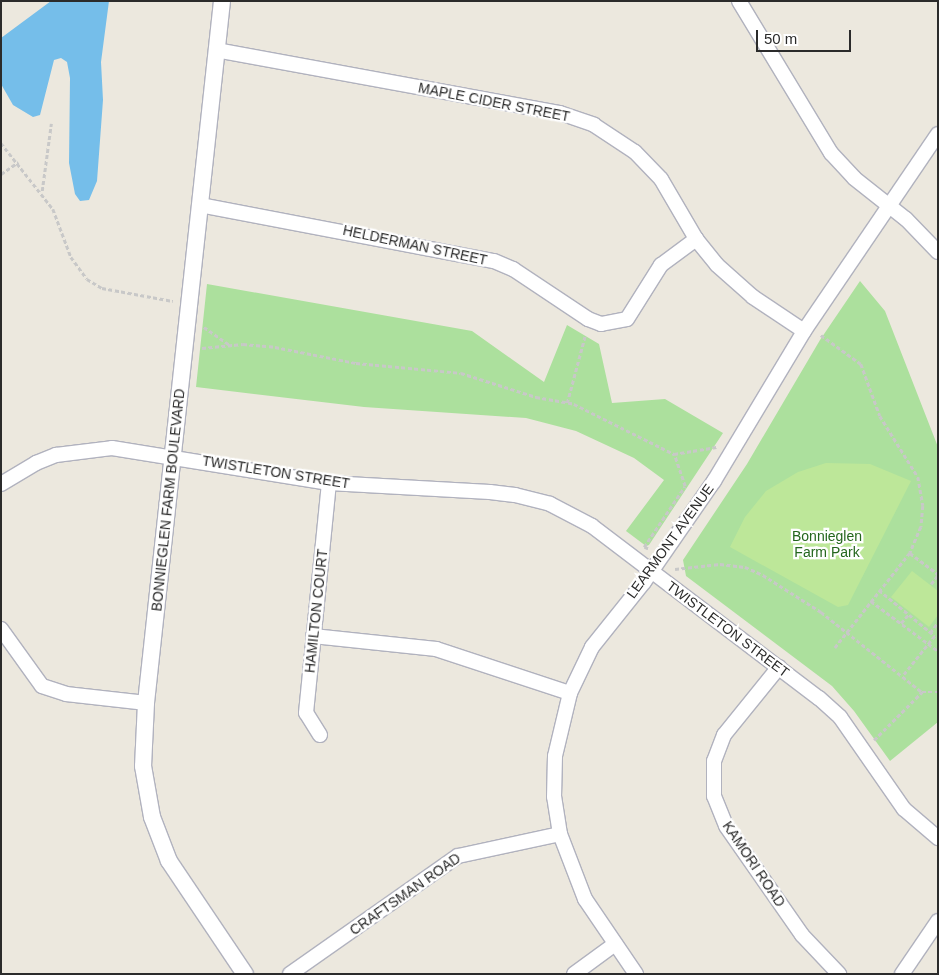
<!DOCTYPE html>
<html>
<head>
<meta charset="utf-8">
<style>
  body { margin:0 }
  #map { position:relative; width:939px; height:975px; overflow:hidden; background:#ece8de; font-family:Arial,sans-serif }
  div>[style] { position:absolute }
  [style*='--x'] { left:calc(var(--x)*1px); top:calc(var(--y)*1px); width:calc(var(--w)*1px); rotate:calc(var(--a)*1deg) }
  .green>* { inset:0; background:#ace09d }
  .pitch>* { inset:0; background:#bde799 }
  .water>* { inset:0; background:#75beea }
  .path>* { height:2.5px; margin-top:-1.25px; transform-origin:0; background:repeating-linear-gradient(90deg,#c8c8c8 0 4px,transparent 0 6.5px) }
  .roads { filter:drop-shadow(1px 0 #b1b2be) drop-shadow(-1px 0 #b1b2be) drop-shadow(0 1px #b1b2be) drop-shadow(0 -1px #b1b2be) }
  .minor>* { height:14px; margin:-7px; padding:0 7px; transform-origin:7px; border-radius:7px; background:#fff }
  .tertiary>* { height:16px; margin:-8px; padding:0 8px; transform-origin:8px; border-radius:8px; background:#fff }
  span { translate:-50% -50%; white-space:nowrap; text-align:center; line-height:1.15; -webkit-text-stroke:4.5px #fff; paint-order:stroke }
  .street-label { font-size:14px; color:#2b2b2b }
  .park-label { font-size:14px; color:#24661d }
  .frame { position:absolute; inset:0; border:2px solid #2b2b2b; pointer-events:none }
  .scale { position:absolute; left:756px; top:30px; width:95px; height:22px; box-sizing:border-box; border:2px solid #2b2b2b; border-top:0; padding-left:6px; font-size:15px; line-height:18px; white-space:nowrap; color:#2b2b2b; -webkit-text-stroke:4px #fff; paint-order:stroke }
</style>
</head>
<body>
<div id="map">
  <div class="green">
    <i style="clip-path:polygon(860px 281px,885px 311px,938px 447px,938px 722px,890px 761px,854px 711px,832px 686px,686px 576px,683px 560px,747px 464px,820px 340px)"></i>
    <i style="clip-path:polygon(207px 284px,472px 331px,544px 382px,567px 325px,599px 344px,612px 403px,665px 399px,723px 433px,649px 545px,646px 546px,626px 531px,664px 480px,634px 458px,576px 431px,526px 418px,364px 407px,196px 387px)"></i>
  </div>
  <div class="pitch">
    <i style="clip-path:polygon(826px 463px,870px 464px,911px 481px,848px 605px,838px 607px,730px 547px,745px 517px,766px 491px,798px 472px)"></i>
    <i style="clip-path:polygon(912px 571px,938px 591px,938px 615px,929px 627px,891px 597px)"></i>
  </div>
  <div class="water">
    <i style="clip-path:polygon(51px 1px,109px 1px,101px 62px,103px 100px,97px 181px,89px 200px,80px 201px,75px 194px,69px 163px,70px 78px,67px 62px,61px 58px,54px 60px,40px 115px,33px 117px,13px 105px,1px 84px,1px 38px)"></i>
  </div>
  <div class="path">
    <i style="--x:1;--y:143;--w:84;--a:51.8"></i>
    <i style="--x:53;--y:209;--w:51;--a:69.4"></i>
    <i style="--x:71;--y:257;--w:27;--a:54"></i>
    <i style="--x:87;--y:279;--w:17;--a:31"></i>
    <i style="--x:102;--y:288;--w:72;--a:10.4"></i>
    <i style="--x:1;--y:174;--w:21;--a:-35"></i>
    <i style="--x:42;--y:191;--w:68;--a:-82.3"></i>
    <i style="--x:204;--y:327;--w:33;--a:35"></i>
    <i style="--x:821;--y:335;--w:49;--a:35.9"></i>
    <i style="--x:861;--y:364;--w:55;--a:69.9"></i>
    <i style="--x:880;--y:416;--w:72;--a:58.1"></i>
    <i style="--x:918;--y:477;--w:29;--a:80"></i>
    <i style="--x:923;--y:506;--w:21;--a:95"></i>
    <i style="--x:921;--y:527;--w:28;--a:113"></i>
    <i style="--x:910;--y:553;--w:121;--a:128.3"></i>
    <i style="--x:202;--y:348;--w:41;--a:-5.6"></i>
    <i style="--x:243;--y:344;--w:32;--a:5"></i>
    <i style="--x:275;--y:347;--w:83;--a:11.2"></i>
    <i style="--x:356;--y:363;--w:105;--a:5.4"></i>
    <i style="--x:461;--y:373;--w:79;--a:17.7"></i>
    <i style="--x:536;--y:397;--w:39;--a:10"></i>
    <i style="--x:574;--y:404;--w:112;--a:26.6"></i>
    <i style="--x:674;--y:454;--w:43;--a:-9.5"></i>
    <i style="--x:567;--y:403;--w:69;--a:-75"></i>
    <i style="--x:648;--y:549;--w:4;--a:-153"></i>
    <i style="--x:644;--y:547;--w:73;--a:-56.1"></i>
    <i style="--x:685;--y:486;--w:34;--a:-109"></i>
    <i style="--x:910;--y:553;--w:35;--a:37"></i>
    <i style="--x:675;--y:569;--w:45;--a:-6.3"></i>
    <i style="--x:720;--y:564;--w:25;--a:7"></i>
    <i style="--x:745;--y:567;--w:20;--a:24"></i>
    <i style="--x:763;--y:575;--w:69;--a:32.5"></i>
    <i style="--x:821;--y:612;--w:129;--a:38.4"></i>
    <i style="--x:931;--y:584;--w:11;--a:-52"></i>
    <i style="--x:879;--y:590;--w:72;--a:39.4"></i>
    <i style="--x:935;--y:636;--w:51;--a:128.7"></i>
    <i style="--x:871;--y:601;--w:84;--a:36.7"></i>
    <i style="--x:901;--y:623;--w:11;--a:-49"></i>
    <i style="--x:930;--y:633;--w:14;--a:-54"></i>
    <i style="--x:874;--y:740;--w:68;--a:-45"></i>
    <i style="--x:922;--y:692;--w:16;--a:0"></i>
  </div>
  <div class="roads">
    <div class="minor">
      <i style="--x:739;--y:1;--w:178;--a:58.8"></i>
      <i style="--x:831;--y:153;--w:34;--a:47"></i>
      <i style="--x:854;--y:178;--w:66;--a:38.3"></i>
      <i style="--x:906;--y:219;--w:46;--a:45.9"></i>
      <i style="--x:216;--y:50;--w:350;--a:10.4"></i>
      <i style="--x:560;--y:113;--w:36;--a:19"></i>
      <i style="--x:594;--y:125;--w:49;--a:33.4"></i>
      <i style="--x:635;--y:152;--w:37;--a:46"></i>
      <i style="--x:661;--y:179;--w:69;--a:59.7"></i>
      <i style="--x:696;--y:239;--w:33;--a:51"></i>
      <i style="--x:717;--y:265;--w:48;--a:41.6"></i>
      <i style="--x:753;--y:297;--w:61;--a:33.7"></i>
      <i style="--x:200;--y:205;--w:299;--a:10.8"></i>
      <i style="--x:494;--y:261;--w:21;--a:23"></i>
      <i style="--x:513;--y:269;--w:90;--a:33.7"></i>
      <i style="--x:588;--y:319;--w:14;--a:21"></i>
      <i style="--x:601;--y:324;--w:26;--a:-11"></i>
      <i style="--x:627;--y:319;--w:64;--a:-57.8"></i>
      <i style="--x:661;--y:265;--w:44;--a:-36.6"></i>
      <i style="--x:1;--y:484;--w:41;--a:-31"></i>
      <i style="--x:36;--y:463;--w:22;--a:-22"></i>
      <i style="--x:56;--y:455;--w:56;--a:-7.1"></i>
      <i style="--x:112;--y:448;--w:220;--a:9.2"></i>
      <i style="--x:329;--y:483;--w:161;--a:3.2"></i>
      <i style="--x:490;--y:492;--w:25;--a:7"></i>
      <i style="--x:515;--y:495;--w:36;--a:14"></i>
      <i style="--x:550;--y:504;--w:47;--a:27.6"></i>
      <i style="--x:592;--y:526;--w:285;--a:37.2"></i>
      <i style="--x:819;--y:698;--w:28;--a:42"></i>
      <i style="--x:840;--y:717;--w:112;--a:55.2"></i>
      <i style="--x:904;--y:809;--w:45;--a:40.5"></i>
      <i style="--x:1;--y:629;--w:70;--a:54.3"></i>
      <i style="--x:42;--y:686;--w:25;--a:18"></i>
      <i style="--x:66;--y:694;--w:81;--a:6.4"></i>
      <i style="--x:313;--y:636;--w:124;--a:6"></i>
      <i style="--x:436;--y:649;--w:141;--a:18.2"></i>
      <i style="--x:779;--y:667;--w:87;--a:129"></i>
      <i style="--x:724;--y:735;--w:28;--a:111"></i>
      <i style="--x:714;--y:761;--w:35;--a:90"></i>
      <i style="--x:714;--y:796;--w:32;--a:68"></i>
      <i style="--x:726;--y:826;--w:133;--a:55.1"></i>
      <i style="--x:802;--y:935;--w:54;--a:46.5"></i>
      <i style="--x:320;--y:735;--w:26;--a:-122"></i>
      <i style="--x:306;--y:713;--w:231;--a:-84.3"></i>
      <i style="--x:290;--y:974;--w:205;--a:-35.1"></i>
      <i style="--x:458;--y:856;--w:104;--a:-12.2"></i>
      <i style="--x:574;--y:974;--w:51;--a:-36.2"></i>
      <i style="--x:636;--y:974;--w:91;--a:-124.2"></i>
      <i style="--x:585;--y:899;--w:70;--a:-111"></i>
      <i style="--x:560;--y:834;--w:37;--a:-99"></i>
      <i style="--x:554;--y:797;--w:41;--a:-88.6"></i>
      <i style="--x:555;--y:756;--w:65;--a:-76.6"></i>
      <i style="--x:570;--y:693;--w:51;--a:-64.4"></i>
      <i style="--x:592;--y:647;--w:83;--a:-51.3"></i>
      <i style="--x:644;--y:582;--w:123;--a:-55.3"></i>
      <i style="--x:714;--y:481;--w:175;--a:-59"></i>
      <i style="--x:804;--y:331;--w:238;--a:-55.8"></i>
      <i style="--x:902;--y:974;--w:64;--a:-55.8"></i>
    </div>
    <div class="tertiary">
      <i style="--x:222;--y:1;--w:706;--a:96.18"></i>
      <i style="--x:146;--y:703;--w:63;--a:92.7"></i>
      <i style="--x:143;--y:766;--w:52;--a:80"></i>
      <i style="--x:152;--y:817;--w:47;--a:68.9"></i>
      <i style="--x:169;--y:861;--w:136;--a:56.1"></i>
    </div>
  </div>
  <div class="street-label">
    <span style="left:494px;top:102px;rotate:11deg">MAPLE CIDER STREET</span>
    <span style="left:415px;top:245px;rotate:12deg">HELDERMAN STREET</span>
    <span style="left:276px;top:472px;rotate:9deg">TWISTLETON STREET</span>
    <span style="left:168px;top:500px;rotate:-84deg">BONNIEGLEN FARM BOULEVARD</span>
    <span style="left:670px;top:541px;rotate:-54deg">LEARMONT AVENUE</span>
    <span style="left:316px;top:611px;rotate:-84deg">HAMILTON COURT</span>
    <span style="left:728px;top:629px;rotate:37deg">TWISTLETON STREET</span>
    <span style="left:754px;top:864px;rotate:56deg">KAMORI ROAD</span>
    <span style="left:405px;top:894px;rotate:-35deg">CRAFTSMAN ROAD</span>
  </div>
  <div class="park-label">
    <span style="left:827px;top:544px">Bonnieglen<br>Farm Park</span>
  </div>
  <div class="frame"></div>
  <div class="scale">50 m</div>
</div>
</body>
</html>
